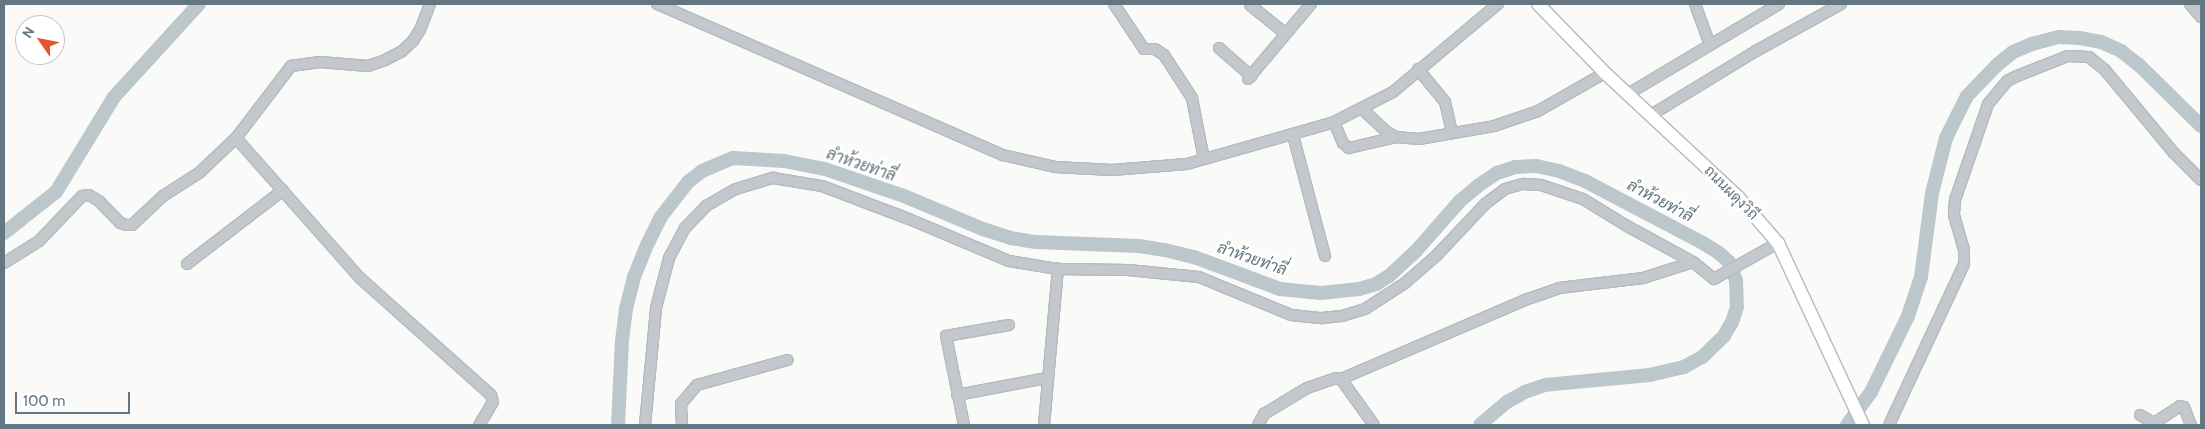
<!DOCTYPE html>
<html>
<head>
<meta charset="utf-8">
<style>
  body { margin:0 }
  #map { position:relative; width:2205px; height:429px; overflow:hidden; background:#fafaf8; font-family:Cabin,Sarabun,sans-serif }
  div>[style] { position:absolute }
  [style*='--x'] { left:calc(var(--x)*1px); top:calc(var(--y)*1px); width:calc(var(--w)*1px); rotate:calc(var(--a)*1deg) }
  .river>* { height:14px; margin:-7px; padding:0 7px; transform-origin:7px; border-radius:7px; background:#bbc7cb }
  .roads { filter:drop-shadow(1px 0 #b5babe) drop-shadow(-1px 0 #b5babe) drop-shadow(0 1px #b5babe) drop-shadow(0 -1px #b5babe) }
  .minor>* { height:10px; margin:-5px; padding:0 5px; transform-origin:5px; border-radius:5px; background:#c3c8cc }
  .major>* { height:12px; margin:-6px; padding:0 6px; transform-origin:6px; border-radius:6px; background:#fff }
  span { translate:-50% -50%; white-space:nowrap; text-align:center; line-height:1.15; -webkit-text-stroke:5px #fff; paint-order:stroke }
  .street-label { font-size:15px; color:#657683 }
  .water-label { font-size:16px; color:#60757c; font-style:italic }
  .frame { position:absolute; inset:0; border:5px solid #657683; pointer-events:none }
  .north { position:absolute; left:15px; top:15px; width:50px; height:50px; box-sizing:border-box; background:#fff; border:1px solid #c1c8cd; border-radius:50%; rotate:303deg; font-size:14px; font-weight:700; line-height:20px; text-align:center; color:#657683 }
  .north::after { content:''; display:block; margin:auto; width:18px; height:22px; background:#e4572e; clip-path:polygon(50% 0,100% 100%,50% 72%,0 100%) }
  .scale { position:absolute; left:15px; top:392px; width:115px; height:22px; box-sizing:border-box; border:2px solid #657683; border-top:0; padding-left:6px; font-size:15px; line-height:18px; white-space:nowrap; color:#657683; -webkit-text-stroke:4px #fff; paint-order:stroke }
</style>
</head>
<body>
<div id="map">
  <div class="river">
    <i style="--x:4;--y:233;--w:66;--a:-38.3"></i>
    <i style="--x:56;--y:192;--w:111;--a:-58.6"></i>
    <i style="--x:114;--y:97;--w:126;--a:-47.6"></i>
    <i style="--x:618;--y:425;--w:84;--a:-87.3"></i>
    <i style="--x:622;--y:341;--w:32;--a:-83"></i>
    <i style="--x:626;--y:309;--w:33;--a:-76"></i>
    <i style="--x:634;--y:277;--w:37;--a:-68"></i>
    <i style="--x:648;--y:243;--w:28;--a:-64"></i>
    <i style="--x:660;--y:218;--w:46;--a:-52.1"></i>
    <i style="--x:688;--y:182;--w:18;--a:-38"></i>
    <i style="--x:702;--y:171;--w:34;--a:-23"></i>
    <i style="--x:733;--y:158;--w:51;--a:3.4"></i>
    <i style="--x:784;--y:161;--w:42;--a:11"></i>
    <i style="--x:825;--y:169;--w:83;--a:18.9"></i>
    <i style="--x:904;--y:196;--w:86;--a:22.7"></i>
    <i style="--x:983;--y:229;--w:28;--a:18"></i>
    <i style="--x:1010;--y:238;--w:26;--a:9"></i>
    <i style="--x:1036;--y:242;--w:103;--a:2.2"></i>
    <i style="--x:1139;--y:246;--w:26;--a:9"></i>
    <i style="--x:1165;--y:250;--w:30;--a:14"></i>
    <i style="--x:1194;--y:257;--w:92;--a:20.4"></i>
    <i style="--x:1280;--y:289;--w:41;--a:5.6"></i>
    <i style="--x:1321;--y:293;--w:38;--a:-6"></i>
    <i style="--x:1359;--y:289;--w:18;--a:-16"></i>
    <i style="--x:1376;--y:284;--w:15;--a:-32"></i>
    <i style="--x:1389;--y:276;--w:37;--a:-43"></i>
    <i style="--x:1416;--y:251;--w:67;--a:-48.7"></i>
    <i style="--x:1460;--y:201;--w:25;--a:-40"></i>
    <i style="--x:1479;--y:185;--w:22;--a:-34"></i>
    <i style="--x:1497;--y:173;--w:19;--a:-18"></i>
    <i style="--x:1515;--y:167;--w:21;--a:-3"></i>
    <i style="--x:1536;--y:166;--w:24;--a:12"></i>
    <i style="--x:1559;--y:171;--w:28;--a:21"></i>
    <i style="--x:1585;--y:181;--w:133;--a:27.7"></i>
    <i style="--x:1703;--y:243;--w:19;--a:32"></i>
    <i style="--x:1719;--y:253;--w:13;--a:42"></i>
    <i style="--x:1729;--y:262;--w:19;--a:69"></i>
    <i style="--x:1736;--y:280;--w:27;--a:88"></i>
    <i style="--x:1737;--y:307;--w:16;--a:108"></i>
    <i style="--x:1732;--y:322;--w:16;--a:120"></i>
    <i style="--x:1724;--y:336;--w:30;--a:136"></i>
    <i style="--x:1702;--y:357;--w:21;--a:151"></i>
    <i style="--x:1684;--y:367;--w:35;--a:167"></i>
    <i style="--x:1650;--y:375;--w:105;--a:174.6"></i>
    <i style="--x:1545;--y:385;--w:21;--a:161"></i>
    <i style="--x:1525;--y:392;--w:21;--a:151"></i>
    <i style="--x:1507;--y:402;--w:35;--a:140"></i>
    <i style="--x:1847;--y:425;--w:41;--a:-54"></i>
    <i style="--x:1871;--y:392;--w:85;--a:-64"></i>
    <i style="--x:1908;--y:316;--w:41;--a:-71.6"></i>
    <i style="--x:1921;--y:277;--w:85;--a:-82.5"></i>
    <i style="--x:1932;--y:193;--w:57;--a:-75.7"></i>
    <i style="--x:1946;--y:138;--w:47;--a:-63.4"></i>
    <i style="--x:1967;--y:96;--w:43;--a:-45.9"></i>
    <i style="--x:1997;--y:65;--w:21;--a:-39"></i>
    <i style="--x:2013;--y:52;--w:21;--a:-23"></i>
    <i style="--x:2032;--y:44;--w:28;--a:-15"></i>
    <i style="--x:2059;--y:37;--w:20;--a:3"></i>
    <i style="--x:2079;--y:38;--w:22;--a:10"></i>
    <i style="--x:2101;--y:42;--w:22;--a:24"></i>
    <i style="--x:2121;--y:51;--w:23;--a:38"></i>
    <i style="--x:2139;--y:65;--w:87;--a:44.5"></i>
  </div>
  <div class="roads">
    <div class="minor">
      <i style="--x:657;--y:4;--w:378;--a:23.6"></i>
      <i style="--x:1003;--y:155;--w:53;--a:13"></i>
      <i style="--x:1055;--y:167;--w:57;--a:3"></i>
      <i style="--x:1112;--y:170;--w:75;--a:-4.6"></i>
      <i style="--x:1187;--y:164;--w:153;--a:-15.9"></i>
      <i style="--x:1334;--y:122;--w:66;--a:-27"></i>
      <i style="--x:1393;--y:92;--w:137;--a:-40"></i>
      <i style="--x:1114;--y:4;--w:54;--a:56.3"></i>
      <i style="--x:1144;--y:49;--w:11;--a:0"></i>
      <i style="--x:1155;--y:49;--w:11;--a:34"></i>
      <i style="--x:1164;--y:55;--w:51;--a:56.9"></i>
      <i style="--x:1192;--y:98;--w:62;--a:78.9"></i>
      <i style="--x:1695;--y:4;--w:44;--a:69.9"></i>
      <i style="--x:2190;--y:4;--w:17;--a:50"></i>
      <i style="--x:1250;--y:5;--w:46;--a:38.9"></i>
      <i style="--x:1219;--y:48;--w:43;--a:41.2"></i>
      <i style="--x:1418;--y:69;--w:43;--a:50.7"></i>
      <i style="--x:1445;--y:102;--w:32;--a:77"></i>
      <i style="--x:1248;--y:79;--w:98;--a:-50"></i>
      <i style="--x:1628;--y:94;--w:176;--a:-30.8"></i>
      <i style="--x:1361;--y:108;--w:35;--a:43"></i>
      <i style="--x:1387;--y:132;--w:10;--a:29"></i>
      <i style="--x:1396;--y:137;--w:23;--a:5"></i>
      <i style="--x:1419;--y:139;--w:76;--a:-9.8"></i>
      <i style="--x:1494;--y:126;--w:46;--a:-18.8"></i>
      <i style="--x:1538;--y:111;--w:77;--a:-29.6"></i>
      <i style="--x:1651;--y:115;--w:123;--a:-31.4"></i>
      <i style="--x:1756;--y:51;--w:97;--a:-28.9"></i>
      <i style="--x:1334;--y:122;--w:23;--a:67"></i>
      <i style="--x:1343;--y:143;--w:8;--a:40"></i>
      <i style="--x:1349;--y:148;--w:48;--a:-13.2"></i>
      <i style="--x:1293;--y:135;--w:125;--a:75.2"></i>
      <i style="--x:236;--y:138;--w:187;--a:48.5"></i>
      <i style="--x:360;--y:278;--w:176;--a:41.8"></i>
      <i style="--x:491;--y:395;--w:7;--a:74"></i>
      <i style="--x:493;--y:402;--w:27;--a:121"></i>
      <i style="--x:4;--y:263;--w:41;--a:-32.2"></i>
      <i style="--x:39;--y:241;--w:62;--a:-46.3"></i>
      <i style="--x:82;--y:196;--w:7;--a:-8"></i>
      <i style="--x:89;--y:195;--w:12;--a:31"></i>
      <i style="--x:99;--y:201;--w:30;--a:46"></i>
      <i style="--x:120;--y:223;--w:6;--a:18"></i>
      <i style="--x:126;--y:225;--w:6;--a:0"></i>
      <i style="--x:132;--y:225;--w:42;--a:-43.1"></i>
      <i style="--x:163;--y:196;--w:43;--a:-32.6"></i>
      <i style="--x:199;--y:173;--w:51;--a:-43.4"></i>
      <i style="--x:236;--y:138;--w:91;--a:-52.6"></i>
      <i style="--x:291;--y:66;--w:29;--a:-8"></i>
      <i style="--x:320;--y:62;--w:48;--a:4.8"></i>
      <i style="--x:368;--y:66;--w:18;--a:-19"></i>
      <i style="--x:385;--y:60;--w:18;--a:-27"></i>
      <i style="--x:401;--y:52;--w:16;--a:-43"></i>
      <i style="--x:413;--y:41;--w:13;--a:-58"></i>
      <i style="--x:420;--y:30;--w:28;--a:-69"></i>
      <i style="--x:187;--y:264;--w:121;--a:-37.6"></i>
      <i style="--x:957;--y:395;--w:92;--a:-10.7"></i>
      <i style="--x:2140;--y:415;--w:16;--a:30"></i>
      <i style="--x:2154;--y:423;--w:31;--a:-33"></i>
      <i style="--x:2180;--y:406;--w:4;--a:14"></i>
      <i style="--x:2184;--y:407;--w:19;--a:69"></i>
      <i style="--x:645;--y:425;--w:118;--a:-84.6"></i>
      <i style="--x:656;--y:308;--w:52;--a:-75.4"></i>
      <i style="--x:669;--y:258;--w:34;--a:-62"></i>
      <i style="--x:685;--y:228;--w:30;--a:-46"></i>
      <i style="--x:706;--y:206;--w:34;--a:-30"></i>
      <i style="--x:736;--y:189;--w:39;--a:-17"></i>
      <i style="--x:773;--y:178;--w:50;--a:9.3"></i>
      <i style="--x:822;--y:186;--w:93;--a:20.8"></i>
      <i style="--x:909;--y:219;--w:108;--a:22.8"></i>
      <i style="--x:1009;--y:261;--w:50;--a:9.3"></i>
      <i style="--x:1058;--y:269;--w:70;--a:0.8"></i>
      <i style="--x:1128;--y:270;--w:71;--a:5.6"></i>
      <i style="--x:1199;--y:277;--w:100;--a:22.4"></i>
      <i style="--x:1291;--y:315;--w:31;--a:6"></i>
      <i style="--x:1322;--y:318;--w:20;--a:-6"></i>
      <i style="--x:1342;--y:316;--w:24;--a:-17"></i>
      <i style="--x:1365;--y:309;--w:48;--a:-33"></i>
      <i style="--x:1405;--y:283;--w:43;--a:-41.2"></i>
      <i style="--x:1437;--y:255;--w:70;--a:-46.7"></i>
      <i style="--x:1485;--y:204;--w:25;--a:-37"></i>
      <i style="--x:1505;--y:189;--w:19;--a:-16"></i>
      <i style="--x:1523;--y:184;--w:18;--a:3"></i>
      <i style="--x:1541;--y:185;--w:44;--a:18.4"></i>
      <i style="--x:1583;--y:199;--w:52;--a:31.5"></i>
      <i style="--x:1627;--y:226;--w:75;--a:28.6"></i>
      <i style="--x:682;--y:425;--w:21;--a:-93"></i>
      <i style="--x:681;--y:404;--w:25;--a:-50"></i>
      <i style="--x:697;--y:385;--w:94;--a:-15.4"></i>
      <i style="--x:964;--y:425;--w:91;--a:-101.4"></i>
      <i style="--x:946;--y:336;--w:64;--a:-9.9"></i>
      <i style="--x:1044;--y:425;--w:157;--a:-84.9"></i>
      <i style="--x:1258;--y:425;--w:13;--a:-61"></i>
      <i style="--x:1264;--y:414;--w:50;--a:-31.2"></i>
      <i style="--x:1307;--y:388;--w:31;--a:-19"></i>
      <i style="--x:1336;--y:378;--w:5;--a:11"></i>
      <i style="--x:1374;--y:425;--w:57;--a:-125.7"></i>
      <i style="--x:1341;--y:379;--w:200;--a:-23.2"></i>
      <i style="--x:1525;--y:300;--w:36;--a:-19"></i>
      <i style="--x:1559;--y:288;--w:85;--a:-6.8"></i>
      <i style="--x:1643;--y:278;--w:52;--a:-17.7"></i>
      <i style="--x:1693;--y:262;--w:27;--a:39"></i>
      <i style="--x:1714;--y:279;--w:73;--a:-29.4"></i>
      <i style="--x:1889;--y:425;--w:178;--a:-65"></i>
      <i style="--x:1964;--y:264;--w:14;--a:-90"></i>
      <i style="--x:1964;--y:250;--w:37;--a:-106"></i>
      <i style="--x:1954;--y:214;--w:14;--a:-86"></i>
      <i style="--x:1955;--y:200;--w:102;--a:-71"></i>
      <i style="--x:1988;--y:104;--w:30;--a:-50"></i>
      <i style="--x:2007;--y:81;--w:11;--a:-27"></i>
      <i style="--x:2017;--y:76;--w:55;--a:-21.4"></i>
      <i style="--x:2068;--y:56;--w:21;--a:3"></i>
      <i style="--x:2089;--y:57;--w:21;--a:39"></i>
      <i style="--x:2105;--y:70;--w:108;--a:50.3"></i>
      <i style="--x:2174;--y:153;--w:38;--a:45"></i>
    </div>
    <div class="major">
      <i style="--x:1538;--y:4;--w:96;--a:45.8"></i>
      <i style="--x:1605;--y:73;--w:182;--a:43"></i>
      <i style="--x:1738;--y:197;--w:61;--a:49"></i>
      <i style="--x:1778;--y:243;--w:201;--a:65"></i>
    </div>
  </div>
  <div class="street-label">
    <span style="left:1731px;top:193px;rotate:45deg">ถนนผดุงวิถี</span>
  </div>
  <div class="water-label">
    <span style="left:861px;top:165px;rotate:19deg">ลำห้วยท่าลี่</span>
    <span style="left:1660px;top:201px;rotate:28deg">ลำห้วยท่าลี่</span>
    <span style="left:1252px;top:259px;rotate:19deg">ลำห้วยท่าลี่</span>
  </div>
  <div class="frame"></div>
  <div class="north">N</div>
  <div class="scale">100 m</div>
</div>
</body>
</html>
